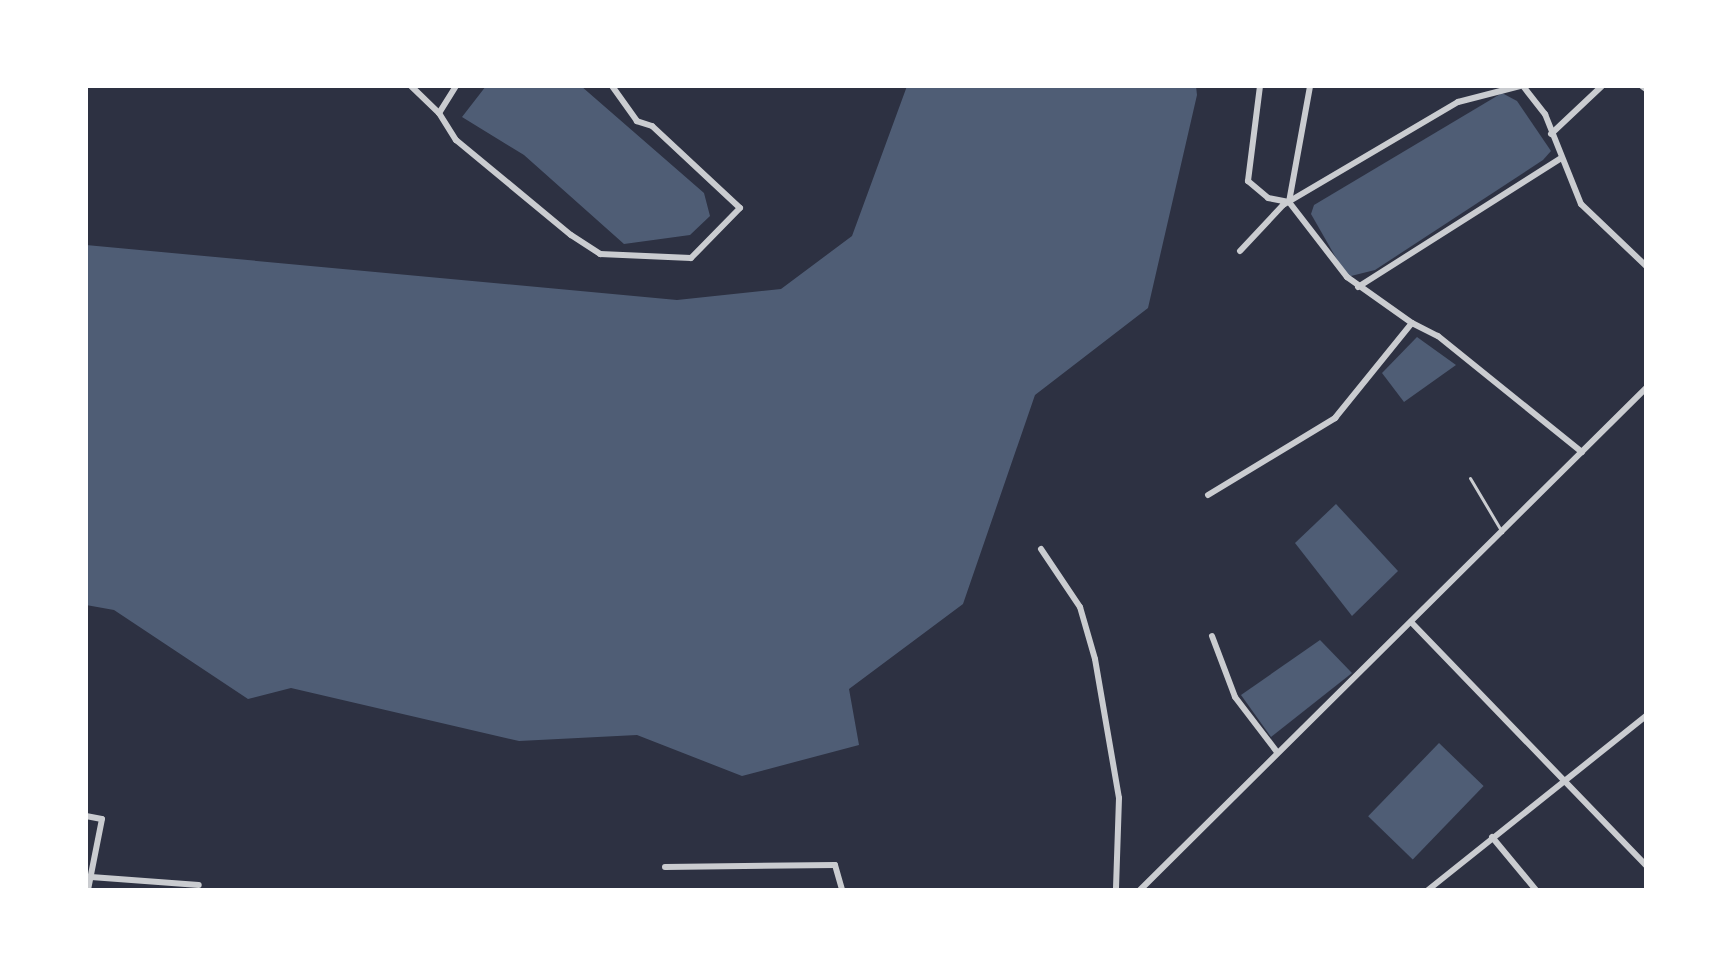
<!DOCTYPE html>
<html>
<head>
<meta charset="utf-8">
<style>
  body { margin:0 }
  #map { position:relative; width:1732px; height:976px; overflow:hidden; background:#2d3142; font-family:"Roboto Serif",serif }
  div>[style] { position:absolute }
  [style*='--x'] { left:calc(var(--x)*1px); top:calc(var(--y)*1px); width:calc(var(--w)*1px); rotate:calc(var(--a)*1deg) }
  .water>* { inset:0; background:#4f5d75; transform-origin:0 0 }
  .service>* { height:3px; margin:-1.5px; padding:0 1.5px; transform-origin:1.5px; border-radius:1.5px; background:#caccd0 }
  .minor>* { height:6px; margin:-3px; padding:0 3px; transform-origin:3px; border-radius:3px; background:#caccd0 }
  span { translate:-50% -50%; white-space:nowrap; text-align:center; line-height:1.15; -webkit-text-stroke:6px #fff; paint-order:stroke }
  .frame { position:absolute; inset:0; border:88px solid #fff; pointer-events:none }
</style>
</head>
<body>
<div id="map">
  <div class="water">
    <i style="clip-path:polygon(486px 86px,581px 86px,704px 193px,710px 216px,690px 235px,624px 244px,524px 155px,462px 117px)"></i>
    <i style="clip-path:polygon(907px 86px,1196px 86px,1197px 95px,1148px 308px,1035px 395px,963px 604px,849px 689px,859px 745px,742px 776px,637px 735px,519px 741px,291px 688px,248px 699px,114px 610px,86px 605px,86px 245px,677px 300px,781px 289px,852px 236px)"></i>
    <i style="clip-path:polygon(1502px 93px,1517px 101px,1551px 151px,1543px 160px,1375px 270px,1347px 277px,1311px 214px,1314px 205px)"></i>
    <i style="clip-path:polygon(1417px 337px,1456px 365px,1404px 402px,1382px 373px)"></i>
    <i style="clip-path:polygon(1336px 504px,1398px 571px,1352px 616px,1295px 543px)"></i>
    <i style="clip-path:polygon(1320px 640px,1352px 673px,1271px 737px,1241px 695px)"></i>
    <i style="left:1439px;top:743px;width:62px;height:102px;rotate:44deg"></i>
  </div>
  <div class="service">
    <i style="--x:1470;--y:478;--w:63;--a:59.3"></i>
  </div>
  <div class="minor">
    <i style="--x:411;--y:86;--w:39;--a:44"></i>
    <i style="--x:456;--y:86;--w:32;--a:122"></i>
    <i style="--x:439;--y:113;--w:32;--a:58"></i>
    <i style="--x:456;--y:140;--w:149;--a:39.6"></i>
    <i style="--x:571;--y:235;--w:35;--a:33"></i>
    <i style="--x:600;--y:254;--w:91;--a:2.5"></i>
    <i style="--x:691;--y:258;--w:70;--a:-45.6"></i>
    <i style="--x:740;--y:208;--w:120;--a:-137"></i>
    <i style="--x:652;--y:126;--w:16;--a:-162"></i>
    <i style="--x:637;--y:121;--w:43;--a:-125.5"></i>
    <i style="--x:1260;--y:86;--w:96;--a:97.2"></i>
    <i style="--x:1248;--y:181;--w:26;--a:40"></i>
    <i style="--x:1268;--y:198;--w:21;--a:11"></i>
    <i style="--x:1289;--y:202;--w:95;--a:52.3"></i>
    <i style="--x:1347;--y:277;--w:80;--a:35.3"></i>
    <i style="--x:1523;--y:86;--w:36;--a:52"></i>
    <i style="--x:1545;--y:114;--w:97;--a:68.2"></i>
    <i style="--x:1581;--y:204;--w:90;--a:43.6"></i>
    <i style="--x:1642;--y:86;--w:5;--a:37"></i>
    <i style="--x:1551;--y:134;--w:70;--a:-43.3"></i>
    <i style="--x:1289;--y:202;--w:118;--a:-79.7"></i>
    <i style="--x:1240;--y:251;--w:63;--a:-46.9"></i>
    <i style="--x:1283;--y:205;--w:203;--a:-30.5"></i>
    <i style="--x:1458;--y:102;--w:64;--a:-14.5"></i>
    <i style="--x:1358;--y:287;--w:241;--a:-32.4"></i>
    <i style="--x:1208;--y:495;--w:149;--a:-31.2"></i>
    <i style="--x:1335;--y:418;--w:122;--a:-51"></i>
    <i style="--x:1412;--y:323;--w:29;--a:27"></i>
    <i style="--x:1438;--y:336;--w:185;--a:38.9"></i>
    <i style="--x:1041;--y:549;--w:70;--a:56.1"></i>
    <i style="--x:1080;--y:607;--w:54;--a:73.9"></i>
    <i style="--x:1095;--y:659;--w:141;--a:80.2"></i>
    <i style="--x:1119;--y:798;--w:92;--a:91.9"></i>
    <i style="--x:1411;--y:622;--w:338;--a:46"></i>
    <i style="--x:1212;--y:636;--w:65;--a:69.3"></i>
    <i style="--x:1235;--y:697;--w:69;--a:52.6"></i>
    <i style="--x:86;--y:816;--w:16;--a:11"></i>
    <i style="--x:102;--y:819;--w:72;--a:101.2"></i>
    <i style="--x:1492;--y:837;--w:69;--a:50.3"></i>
    <i style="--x:665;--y:867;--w:170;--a:-0.7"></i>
    <i style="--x:835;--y:865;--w:26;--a:74"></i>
    <i style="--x:91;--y:877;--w:108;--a:4.2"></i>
    <i style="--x:1140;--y:890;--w:713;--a:-44.77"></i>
    <i style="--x:1428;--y:890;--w:279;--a:-38.6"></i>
  </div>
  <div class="frame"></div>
</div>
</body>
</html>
